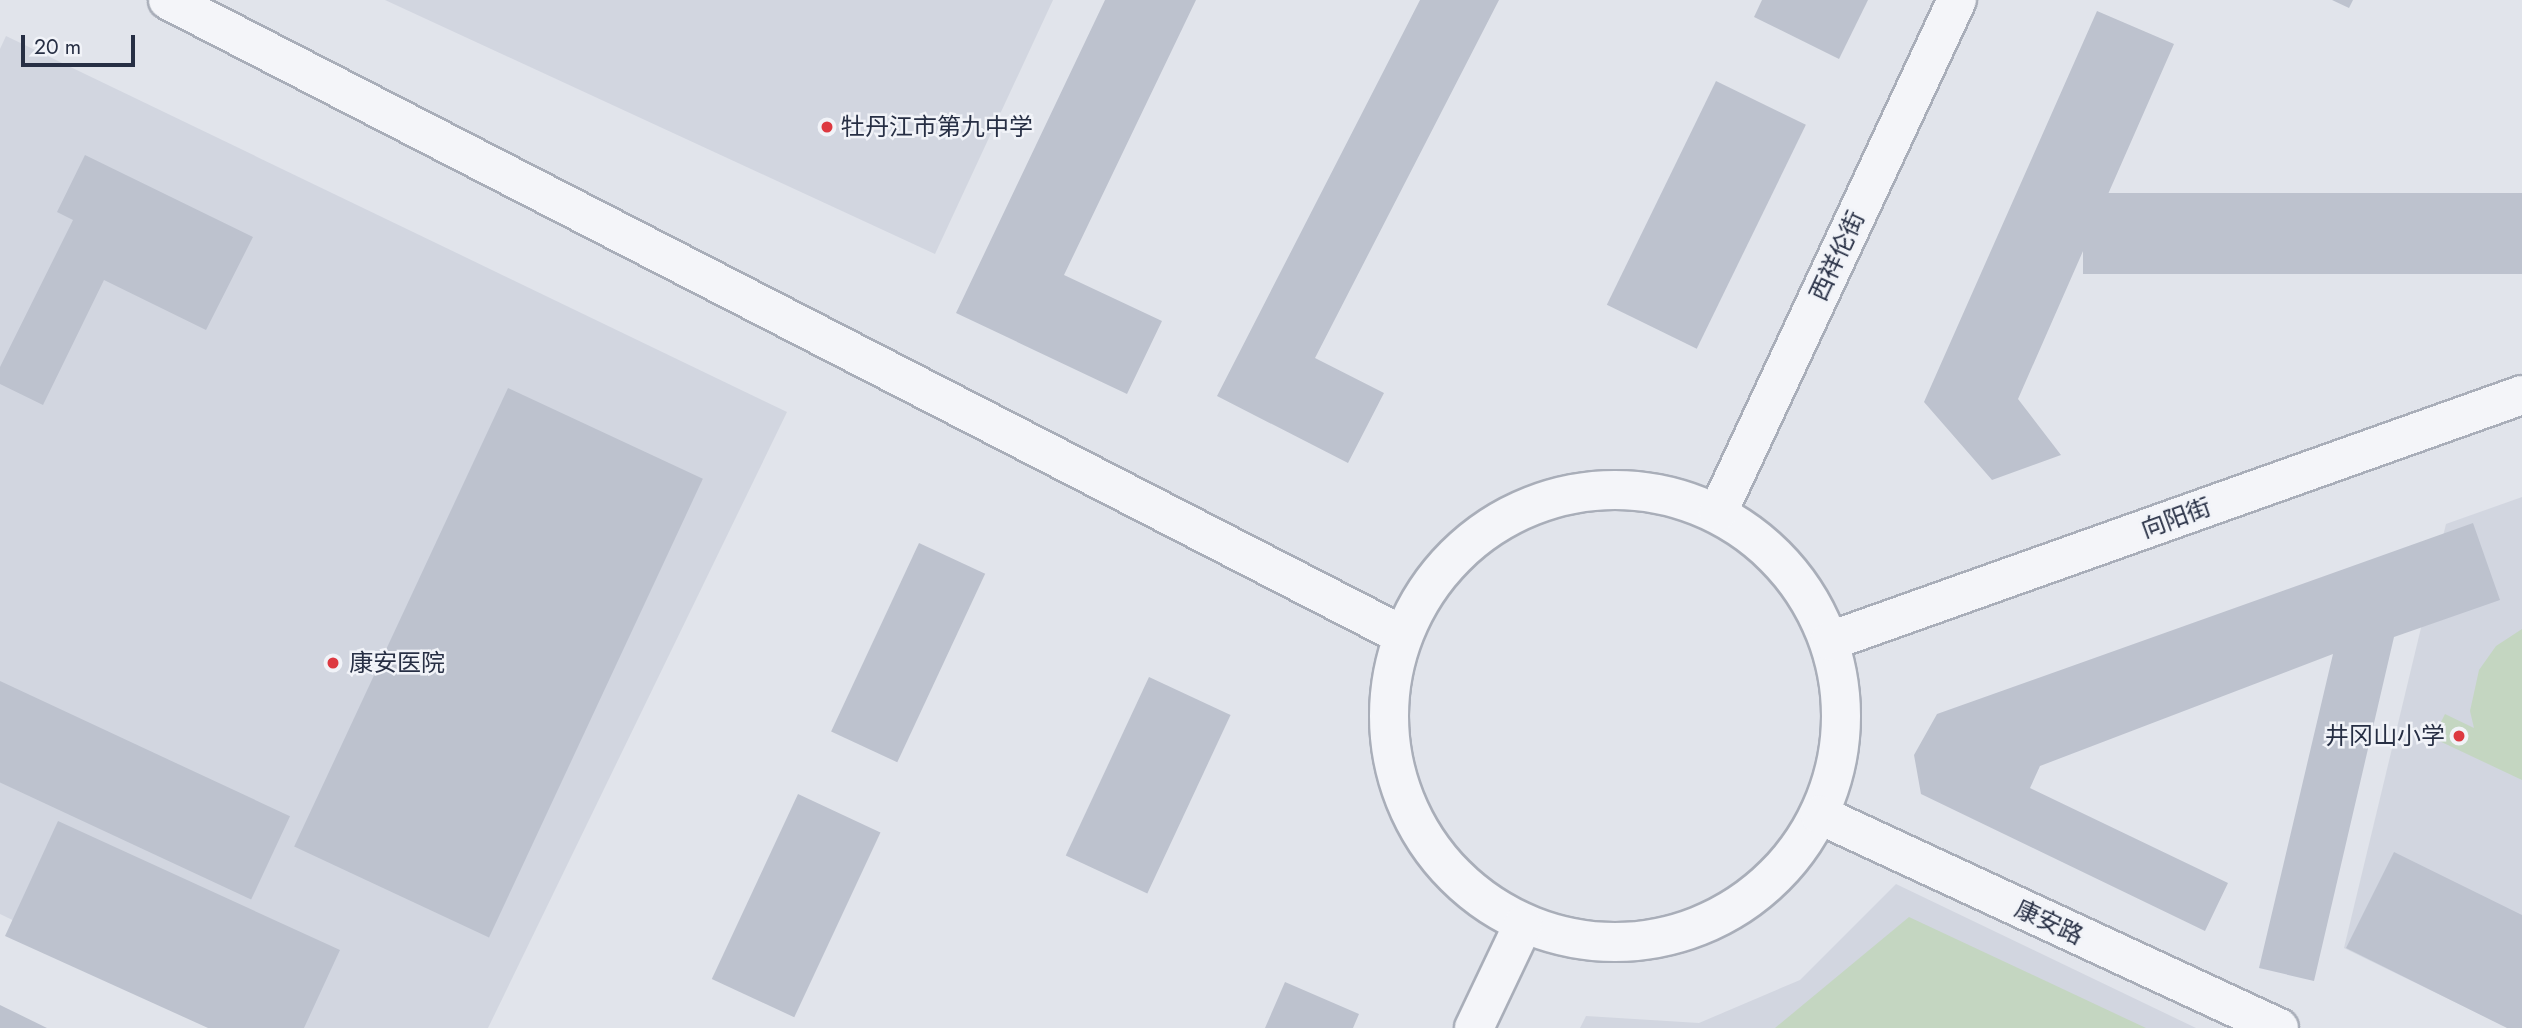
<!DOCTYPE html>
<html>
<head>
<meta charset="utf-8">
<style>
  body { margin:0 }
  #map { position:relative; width:2522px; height:1028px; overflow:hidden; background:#e1e4eb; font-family:Jost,"Noto Sans SC",sans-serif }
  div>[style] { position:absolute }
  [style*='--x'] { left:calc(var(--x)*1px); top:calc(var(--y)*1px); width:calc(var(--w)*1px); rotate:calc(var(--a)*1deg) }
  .built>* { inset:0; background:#d2d6e0 }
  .green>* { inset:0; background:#c4d6c1 }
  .building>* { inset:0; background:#bdc2ce; transform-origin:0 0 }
  .roads { filter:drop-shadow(2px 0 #a9aeb9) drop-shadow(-2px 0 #a9aeb9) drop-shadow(0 2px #a9aeb9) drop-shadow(0 -2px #a9aeb9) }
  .minor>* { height:38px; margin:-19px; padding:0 19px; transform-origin:19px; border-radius:19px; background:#f4f5f9 }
  .minor>.ring { margin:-19px; padding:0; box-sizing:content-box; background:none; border:38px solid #f4f5f9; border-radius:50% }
  .dots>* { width:19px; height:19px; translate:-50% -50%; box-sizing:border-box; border:4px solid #f1f3f8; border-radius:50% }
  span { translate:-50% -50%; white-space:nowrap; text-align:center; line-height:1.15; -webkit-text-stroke:5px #f1f3f8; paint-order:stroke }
  .poi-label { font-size:24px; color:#272f44 }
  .left { translate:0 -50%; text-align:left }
  .right { translate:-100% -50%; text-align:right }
  .street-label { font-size:24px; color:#272f44 }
  .scale { position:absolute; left:21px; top:35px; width:114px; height:32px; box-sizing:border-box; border:4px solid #272f44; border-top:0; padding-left:9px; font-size:21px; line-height:24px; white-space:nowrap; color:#272f44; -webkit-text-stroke:5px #f1f3f8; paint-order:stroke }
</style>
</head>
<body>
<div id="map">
  <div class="built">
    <i style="clip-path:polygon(385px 0,1053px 0,935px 254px)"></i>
    <i style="clip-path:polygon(6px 36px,787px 412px,488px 1028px,237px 1028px,0 914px,0 49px)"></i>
    <i style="clip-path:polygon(2522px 497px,2522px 1028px,2508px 1028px,2344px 948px,2446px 524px)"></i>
    <i style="clip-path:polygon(1896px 884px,2196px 1028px,1580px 1028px,1586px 1016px,1699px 1023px,1800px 980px)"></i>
  </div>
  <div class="green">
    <i style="clip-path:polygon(2522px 629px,2522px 780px,2433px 738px,2445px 714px,2474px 728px,2470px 711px,2479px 670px,2496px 646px)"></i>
    <i style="clip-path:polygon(1909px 917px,2146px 1028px,1775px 1028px)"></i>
  </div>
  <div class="building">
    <i style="clip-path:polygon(1105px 0,1196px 0,1064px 275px,1162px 321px,1127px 394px,956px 313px)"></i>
    <i style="clip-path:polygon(1420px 0,1499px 0,1315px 358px,1384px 393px,1348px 463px,1217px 396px)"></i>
    <i style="clip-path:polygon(1762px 0,1868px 0,1839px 59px,1754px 17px)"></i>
    <i style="clip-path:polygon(2332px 0,2353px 0,2349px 8px)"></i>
    <i style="clip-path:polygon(2097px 11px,2174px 44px,2018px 399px,2061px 455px,1992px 480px,1924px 402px)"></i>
    <i style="left:1716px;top:81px;width:100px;height:249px;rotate:26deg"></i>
    <i style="clip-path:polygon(85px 155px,253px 237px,206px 330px,104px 280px,43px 405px,0 384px,0 367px,73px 220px,57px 212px)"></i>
    <i style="left:2522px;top:193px;width:81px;height:439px;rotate:90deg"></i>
    <i style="left:508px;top:388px;width:215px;height:506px;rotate:25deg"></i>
    <i style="clip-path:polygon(2473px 523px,2500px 600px,2394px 637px,2314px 981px,2259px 968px,2333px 654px,2040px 766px,2030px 788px,2228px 883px,2205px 931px,1921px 794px,1914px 755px,1937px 714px)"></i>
    <i style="left:919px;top:543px;width:73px;height:208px;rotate:25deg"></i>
    <i style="left:1149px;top:677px;width:90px;height:197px;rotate:25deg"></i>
    <i style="left:0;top:681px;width:320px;height:92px;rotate:25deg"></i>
    <i style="left:798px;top:794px;width:91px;height:204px;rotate:25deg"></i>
    <i style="clip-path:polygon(58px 821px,340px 950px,304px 1028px,208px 1028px,5px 936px)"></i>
    <i style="clip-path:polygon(2394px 852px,2522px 915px,2522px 1028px,2507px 1028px,2346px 948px)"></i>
    <i style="clip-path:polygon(1285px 982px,1359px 1014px,1353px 1028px,1265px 1028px)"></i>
    <i style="clip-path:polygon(0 1005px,47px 1028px,0 1028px)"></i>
  </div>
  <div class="roads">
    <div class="minor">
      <i style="--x:168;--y:0;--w:1388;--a:27.23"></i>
      <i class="ring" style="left:1389px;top:490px;width:414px;height:414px"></i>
      <i style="--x:1718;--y:512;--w:565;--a:-64.98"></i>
      <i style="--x:1830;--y:641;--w:734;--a:-19.57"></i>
      <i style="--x:1820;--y:815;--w:506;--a:24.89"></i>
      <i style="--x:1474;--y:1028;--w:114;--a:-64.6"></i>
    </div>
  </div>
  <div class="dots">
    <i style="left:827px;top:127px;background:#dd3941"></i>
    <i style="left:333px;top:663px;background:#dd3941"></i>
    <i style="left:2459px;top:736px;background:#dd3941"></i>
  </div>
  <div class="poi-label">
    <span class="left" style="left:841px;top:127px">牡丹江市第九中学</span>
    <span class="left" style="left:349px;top:663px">康安医院</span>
    <span class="right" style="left:2445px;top:736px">井冈山小学</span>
  </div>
  <div class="street-label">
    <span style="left:1837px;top:256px;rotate:-65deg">西祥伦街</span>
    <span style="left:2176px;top:518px;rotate:-20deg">向阳街</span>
    <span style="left:2049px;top:922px;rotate:25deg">康安路</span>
  </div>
  <div class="scale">20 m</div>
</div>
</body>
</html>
